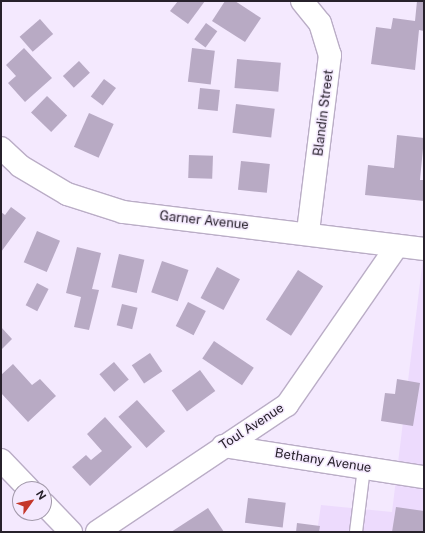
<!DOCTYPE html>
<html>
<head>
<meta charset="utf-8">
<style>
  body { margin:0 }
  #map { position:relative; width:425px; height:533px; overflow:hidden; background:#f4e9fe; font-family:"Public Sans",sans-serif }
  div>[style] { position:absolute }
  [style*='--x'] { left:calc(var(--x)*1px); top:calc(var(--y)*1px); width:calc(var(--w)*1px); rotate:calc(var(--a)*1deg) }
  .built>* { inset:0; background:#eddbfd }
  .building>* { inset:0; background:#b8aac4; transform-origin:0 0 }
  .roads { filter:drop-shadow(1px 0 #baadc6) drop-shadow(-1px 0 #baadc6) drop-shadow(0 1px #baadc6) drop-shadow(0 -1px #baadc6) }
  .lane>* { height:12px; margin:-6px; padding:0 6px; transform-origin:6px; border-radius:6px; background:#fff }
  .street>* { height:22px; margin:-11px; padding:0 11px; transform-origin:11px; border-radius:11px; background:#fff }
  span { translate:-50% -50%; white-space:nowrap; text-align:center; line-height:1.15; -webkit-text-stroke:3px #f4e9fe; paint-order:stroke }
  .street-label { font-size:13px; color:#27212b }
  .frame { position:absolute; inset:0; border:2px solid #27212b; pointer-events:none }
  .north { position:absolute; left:12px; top:481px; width:40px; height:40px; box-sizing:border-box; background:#f4e9fe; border:1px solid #a299aa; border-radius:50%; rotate:57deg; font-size:11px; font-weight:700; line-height:16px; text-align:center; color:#27212b }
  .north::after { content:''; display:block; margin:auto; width:14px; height:18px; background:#c4372a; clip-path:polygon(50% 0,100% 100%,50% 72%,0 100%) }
</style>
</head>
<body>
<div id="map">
  <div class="built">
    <i style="clip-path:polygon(424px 250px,424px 532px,317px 532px,321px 505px,392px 512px)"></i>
  </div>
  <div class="building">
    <i style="clip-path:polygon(178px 1px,205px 1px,188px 24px,170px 11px)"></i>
    <i style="clip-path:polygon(225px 1px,235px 1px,261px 18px,245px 42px,212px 21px)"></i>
    <i style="clip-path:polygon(417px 1px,424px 1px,424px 31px,419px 30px,415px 70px,371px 64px,376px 27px,391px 29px,393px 18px,415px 21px)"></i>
    <i style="left:40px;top:19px;width:20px;height:27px;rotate:49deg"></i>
    <i style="left:206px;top:23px;width:14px;height:20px;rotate:36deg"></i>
    <i style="clip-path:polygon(24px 48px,52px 78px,25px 102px,8px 83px,16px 76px,6px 65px)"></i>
    <i style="left:192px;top:48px;width:23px;height:34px;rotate:7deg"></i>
    <i style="left:237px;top:59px;width:44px;height:29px;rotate:5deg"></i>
    <i style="left:79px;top:61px;width:16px;height:22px;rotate:47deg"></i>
    <i style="left:104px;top:79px;width:15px;height:22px;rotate:37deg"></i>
    <i style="left:200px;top:88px;width:20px;height:21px;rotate:6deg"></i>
    <i style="left:47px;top:96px;width:28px;height:23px;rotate:44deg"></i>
    <i style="left:236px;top:104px;width:39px;height:29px;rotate:7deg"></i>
    <i style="left:89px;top:113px;width:27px;height:37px;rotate:24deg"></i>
    <i style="clip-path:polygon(397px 135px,424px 138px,420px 180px,424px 180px,424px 201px,365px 195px,368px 165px,394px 168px)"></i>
    <i style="left:189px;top:155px;width:24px;height:23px;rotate:2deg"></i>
    <i style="left:241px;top:161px;width:29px;height:29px;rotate:6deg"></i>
    <i style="clip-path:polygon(11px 207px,26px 218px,1px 252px,1px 212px,5px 215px)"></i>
    <i style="left:37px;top:231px;width:25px;height:34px;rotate:23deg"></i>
    <i style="clip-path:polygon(77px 247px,101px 253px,92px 289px,99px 290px,89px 330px,74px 327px,81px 297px,66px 293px)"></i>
    <i style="left:119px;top:254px;width:26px;height:34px;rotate:13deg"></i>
    <i style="left:162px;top:261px;width:28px;height:33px;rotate:19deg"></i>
    <i style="left:217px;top:267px;width:26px;height:35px;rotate:28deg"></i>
    <i style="left:298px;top:270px;width:30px;height:59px;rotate:33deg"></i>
    <i style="left:37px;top:283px;width:13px;height:25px;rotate:27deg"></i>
    <i style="left:188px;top:302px;width:20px;height:27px;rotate:27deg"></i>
    <i style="left:122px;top:304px;width:16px;height:22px;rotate:14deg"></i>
    <i style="clip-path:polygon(1px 327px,12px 339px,1px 350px)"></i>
    <i style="left:214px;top:341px;width:48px;height:21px;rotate:34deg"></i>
    <i style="left:150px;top:353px;width:22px;height:22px;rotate:56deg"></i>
    <i style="left:114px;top:362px;width:23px;height:19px;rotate:50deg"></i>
    <i style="clip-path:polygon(13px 364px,32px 385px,40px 379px,56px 396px,28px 422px,1px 393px,1px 375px)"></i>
    <i style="left:200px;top:370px;width:26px;height:35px;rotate:54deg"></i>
    <i style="clip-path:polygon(397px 379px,420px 383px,413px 426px,381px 421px,385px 393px,395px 394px)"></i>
    <i style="left:137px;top:400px;width:42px;height:25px;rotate:48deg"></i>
    <i style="clip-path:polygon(105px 417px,132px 447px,90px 486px,72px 467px,86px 455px,91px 460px,102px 451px,87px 434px)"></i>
    <i style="left:248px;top:498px;width:38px;height:25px;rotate:7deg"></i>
    <i style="clip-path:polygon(396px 507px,424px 511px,424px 532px,392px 532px)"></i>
    <i style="clip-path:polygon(208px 508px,224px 532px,171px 532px)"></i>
    <i style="clip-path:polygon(297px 523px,320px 526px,319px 532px,296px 532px)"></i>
  </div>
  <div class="roads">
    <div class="lane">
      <i style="--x:356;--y:532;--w:64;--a:-82.9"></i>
    </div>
    <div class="street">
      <i style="--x:302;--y:1;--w:28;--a:51"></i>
      <i style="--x:320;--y:23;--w:34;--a:73"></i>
      <i style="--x:330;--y:55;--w:178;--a:97.1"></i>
      <i style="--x:1;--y:148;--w:26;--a:43"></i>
      <i style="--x:20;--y:166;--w:55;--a:30.8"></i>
      <i style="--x:67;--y:194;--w:59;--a:17.8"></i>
      <i style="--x:123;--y:212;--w:303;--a:7"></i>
      <i style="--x:223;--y:446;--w:203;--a:8.8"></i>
      <i style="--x:1;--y:460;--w:40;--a:46"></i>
      <i style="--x:44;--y:504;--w:39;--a:46"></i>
      <i style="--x:97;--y:532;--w:229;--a:-33.8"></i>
      <i style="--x:287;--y:405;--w:193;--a:-55.3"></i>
    </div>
  </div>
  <div class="street-label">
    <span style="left:324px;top:113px;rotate:-83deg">Blandin Street</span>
    <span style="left:204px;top:221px;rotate:6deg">Garner Avenue</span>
    <span style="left:252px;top:427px;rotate:-33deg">Toul Avenue</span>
    <span style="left:323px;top:461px;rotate:9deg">Bethany Avenue</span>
  </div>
  <div class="frame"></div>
  <div class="north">N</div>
</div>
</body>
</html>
